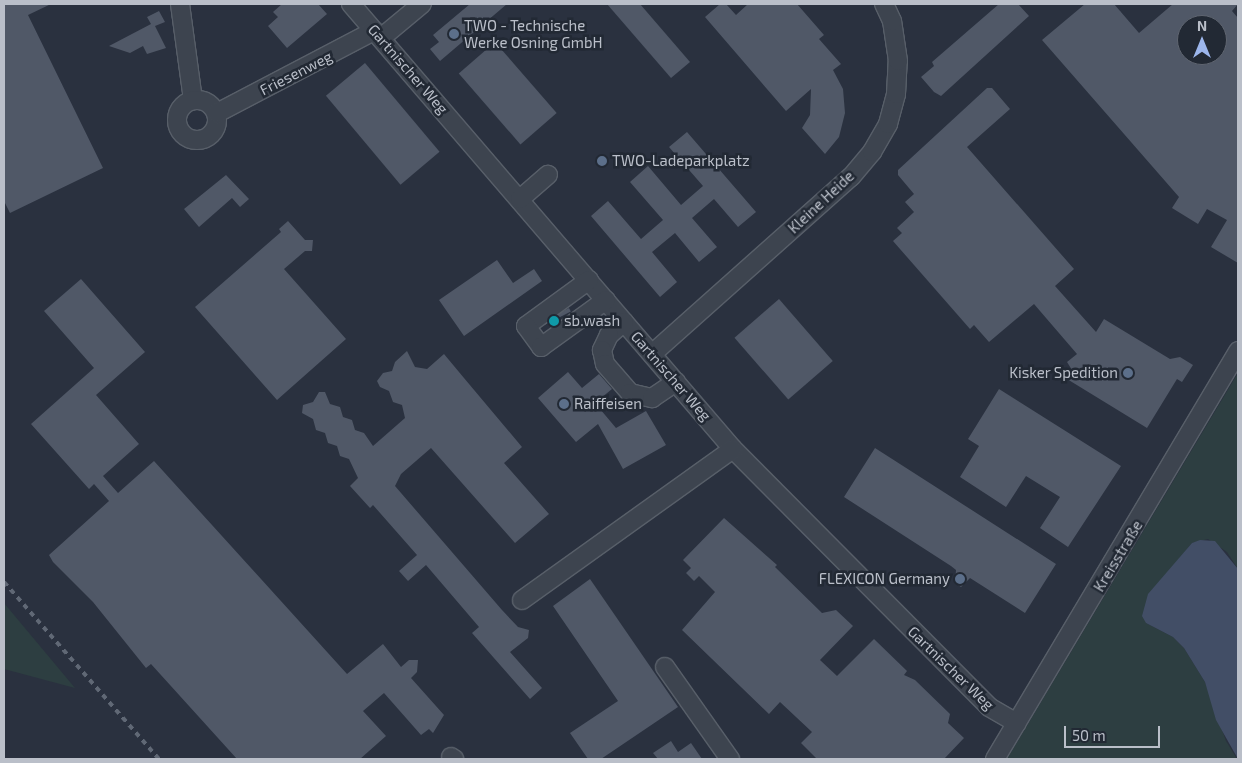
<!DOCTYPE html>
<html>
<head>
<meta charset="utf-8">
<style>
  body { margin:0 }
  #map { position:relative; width:1242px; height:763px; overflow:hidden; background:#2a313f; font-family:"Exo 2",sans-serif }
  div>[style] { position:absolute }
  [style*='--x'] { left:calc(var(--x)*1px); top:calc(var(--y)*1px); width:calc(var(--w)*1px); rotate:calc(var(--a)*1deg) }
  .green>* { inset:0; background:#2d3e41 }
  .water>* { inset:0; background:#424e66 }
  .building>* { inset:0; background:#505867; transform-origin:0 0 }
  .roads { filter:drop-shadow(1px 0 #585f69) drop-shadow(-1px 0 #585f69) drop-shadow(0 1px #585f69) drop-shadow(0 -1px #585f69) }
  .minor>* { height:18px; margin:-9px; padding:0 9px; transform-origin:9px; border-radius:9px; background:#3d444f }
  .minor>.ring { margin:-9px; padding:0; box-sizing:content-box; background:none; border:18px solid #3d444f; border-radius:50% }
  .rail>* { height:4px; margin-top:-2px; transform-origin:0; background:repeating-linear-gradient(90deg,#606875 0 5px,transparent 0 10px) }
  .dots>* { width:14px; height:14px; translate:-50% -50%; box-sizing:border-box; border:2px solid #222934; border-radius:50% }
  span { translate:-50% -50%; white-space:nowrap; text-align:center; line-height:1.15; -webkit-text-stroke:5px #222934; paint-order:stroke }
  .poi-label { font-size:15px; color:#babfc9 }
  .left { translate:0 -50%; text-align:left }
  .right { translate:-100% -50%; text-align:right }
  .street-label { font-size:15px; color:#babfc9 }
  .frame { position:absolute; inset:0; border:5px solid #babfc9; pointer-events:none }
  .north { position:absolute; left:1177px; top:15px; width:50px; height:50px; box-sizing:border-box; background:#222934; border:1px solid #5f6570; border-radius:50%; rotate:0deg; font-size:14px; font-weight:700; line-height:20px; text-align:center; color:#babfc9 }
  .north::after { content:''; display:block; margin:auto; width:18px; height:22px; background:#9cb6ec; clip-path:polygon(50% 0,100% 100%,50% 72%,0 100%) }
  .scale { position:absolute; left:1064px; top:726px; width:96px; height:22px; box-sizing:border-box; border:2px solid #babfc9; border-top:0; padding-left:6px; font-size:15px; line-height:18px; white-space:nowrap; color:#babfc9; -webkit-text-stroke:4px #222934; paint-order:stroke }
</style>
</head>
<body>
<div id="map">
  <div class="green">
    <i style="clip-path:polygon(1238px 373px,1238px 569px,1227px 552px,1208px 539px,1192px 543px,1165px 576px,1146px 623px,1173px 637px,1184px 648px,1205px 682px,1226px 741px,1237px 759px,1007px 759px)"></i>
    <i style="clip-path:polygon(4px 603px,75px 688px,4px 669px)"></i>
  </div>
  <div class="water">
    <i style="clip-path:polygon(1200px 540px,1215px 541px,1238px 569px,1238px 759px,1216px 720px,1205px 682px,1184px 648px,1173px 637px,1146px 623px,1142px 616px,1148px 594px,1192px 543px)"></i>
  </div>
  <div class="building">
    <i style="clip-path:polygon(4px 4px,51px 4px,28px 15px,103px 168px,10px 213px,4px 201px)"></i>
    <i style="clip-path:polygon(282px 4px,318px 4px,327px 14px,287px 48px,268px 26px,278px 17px,273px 12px)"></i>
    <i style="clip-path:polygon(470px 4px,507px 4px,440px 61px,430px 49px,439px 42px,433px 35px)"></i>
    <i style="clip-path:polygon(607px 4px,640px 4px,690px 62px,671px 78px)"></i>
    <i style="clip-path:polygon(720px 4px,726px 4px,736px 15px,748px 4px,797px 4px,824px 35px,819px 39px,841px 64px,833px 70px,843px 89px,845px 113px,839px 137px,825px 154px,802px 128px,810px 115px,811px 89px,786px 111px,705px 17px)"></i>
    <i style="clip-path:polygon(999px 4px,1018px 4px,1029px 16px,941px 96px,934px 92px,921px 77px,934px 66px,932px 62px)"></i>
    <i style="clip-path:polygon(evenodd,1085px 4px,1114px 4px,1139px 33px,1173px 4px,1238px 4px,1232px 11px,1238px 18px,1238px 263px,1211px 247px,1227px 220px,1207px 209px,1198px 224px,1172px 208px,1179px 197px,1042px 40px,1085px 4px,1187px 25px,1217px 25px,1217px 55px,1187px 55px,1187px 25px)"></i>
    <i style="clip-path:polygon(159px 11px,165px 22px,155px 26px,166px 48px,147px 54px,143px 46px,130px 53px,109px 46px,151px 24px,147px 17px)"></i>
    <i style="left:495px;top:42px;width:94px;height:48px;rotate:49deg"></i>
    <i style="left:365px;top:63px;width:116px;height:51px;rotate:50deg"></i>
    <i style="clip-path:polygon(987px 88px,992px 88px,1010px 109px,967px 147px,1074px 269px,1055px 286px,1096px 332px,1104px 319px,1170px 359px,1180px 357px,1193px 365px,1182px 382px,1177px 379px,1147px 428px,1067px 379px,1072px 370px,1067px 362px,1077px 354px,1034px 304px,989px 342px,974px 325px,970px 329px,893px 241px,902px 233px,897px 228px,914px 212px,905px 202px,914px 194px,898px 175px,898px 170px)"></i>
    <i style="clip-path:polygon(687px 132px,756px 212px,738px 227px,714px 199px,692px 218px,717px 247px,699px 262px,675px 233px,652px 252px,677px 282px,660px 297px,591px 216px,608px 201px,641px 239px,663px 220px,630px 182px,648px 166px,681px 205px,703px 186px,669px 147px)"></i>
    <i style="clip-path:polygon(226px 175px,249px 199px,240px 207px,232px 198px,199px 227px,184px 209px)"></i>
    <i style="clip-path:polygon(288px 221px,305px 240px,313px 240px,312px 251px,305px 251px,284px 269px,346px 339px,277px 400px,195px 307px,281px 232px,279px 229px)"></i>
    <i style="clip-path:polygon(497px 260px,513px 283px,534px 269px,542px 281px,464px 336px,439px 300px)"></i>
    <i style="clip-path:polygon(81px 279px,145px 352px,96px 395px,139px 444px,103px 476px,118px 493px,154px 461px,347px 674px,383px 644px,401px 667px,409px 660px,418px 660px,417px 672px,411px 678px,444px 715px,433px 733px,429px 729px,421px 735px,384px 693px,363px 711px,386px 736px,360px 759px,237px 759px,151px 664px,146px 668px,93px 602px,53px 562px,49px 555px,109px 501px,94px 484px,89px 489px,31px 424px,94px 368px,44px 311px)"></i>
    <i style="left:779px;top:299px;width:82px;height:59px;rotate:49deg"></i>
    <i style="left:569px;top:308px;width:4px;height:34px;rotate:63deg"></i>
    <i style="clip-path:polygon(407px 351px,415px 367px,427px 369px,444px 354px,464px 378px,522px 447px,504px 463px,549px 514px,515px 543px,431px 448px,401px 474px,395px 486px,502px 610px,518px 627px,529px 630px,528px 638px,510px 652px,542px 688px,530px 699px,472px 633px,479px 627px,426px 565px,408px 581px,399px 571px,417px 555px,373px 505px,370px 508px,350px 486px,358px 478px,349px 459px,340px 456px,337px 446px,328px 443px,325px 433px,316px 430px,313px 419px,302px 413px,303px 405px,313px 402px,319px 392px,325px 392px,330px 404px,340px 407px,343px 417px,352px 420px,355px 430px,364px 433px,373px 446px,405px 418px,402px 405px,393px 402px,389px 391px,380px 387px,377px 381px,383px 373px,392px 371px,395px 362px)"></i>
    <i style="clip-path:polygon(568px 372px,582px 388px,599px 374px,612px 389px,595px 403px,616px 428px,646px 411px,666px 445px,623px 469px,598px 424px,576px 442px,538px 398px)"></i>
    <i style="clip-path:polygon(999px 389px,1121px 466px,1068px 547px,1040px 528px,1060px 497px,1026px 476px,1006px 507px,960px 477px,979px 446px,968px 439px)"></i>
    <i style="clip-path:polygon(875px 448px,1056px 564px,1025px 613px,970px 578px,961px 587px,955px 583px,956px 570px,951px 566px,844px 497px)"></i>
    <i style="clip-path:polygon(724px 518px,777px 565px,775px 567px,822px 613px,836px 610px,853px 626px,820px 660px,837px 676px,874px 639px,907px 671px,904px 675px,915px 680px,950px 714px,948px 723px,964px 738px,944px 759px,817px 759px,801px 743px,812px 732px,780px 702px,769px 714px,682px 630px,715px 592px,699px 576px,694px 581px,686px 573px,691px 568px,683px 560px)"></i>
    <i style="clip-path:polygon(590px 579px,678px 707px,601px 759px,588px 759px,570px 733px,618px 701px,553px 606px)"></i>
    <i style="clip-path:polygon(671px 741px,678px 752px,691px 743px,702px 759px,658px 759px,653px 753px)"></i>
  </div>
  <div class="roads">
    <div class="minor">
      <i style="--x:180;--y:4;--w:97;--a:82.3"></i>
      <i style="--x:351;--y:4;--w:586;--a:49.36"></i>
      <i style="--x:733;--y:449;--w:363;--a:45.2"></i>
      <i style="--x:989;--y:707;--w:32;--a:30"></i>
      <i style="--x:381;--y:38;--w:53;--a:-39.7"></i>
      <i class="ring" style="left:177px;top:100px;width:22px;height:22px"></i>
      <i style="--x:217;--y:113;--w:177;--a:-27.6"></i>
      <i style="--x:520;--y:199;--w:37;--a:-41"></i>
      <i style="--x:589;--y:280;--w:78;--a:143.9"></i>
      <i style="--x:526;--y:326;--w:26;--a:54"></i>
      <i style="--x:541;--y:347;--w:80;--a:-35.9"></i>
      <i style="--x:624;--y:322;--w:20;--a:139"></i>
      <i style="--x:609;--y:335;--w:17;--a:115"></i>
      <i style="--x:602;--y:350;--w:14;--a:78"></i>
      <i style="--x:605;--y:364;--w:38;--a:49"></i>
      <i style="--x:630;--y:393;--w:23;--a:13"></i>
      <i style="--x:652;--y:398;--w:29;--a:-34"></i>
      <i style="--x:652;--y:354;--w:266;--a:-41.7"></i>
      <i style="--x:851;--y:177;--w:33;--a:-50"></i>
      <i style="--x:872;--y:152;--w:32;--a:-60"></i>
      <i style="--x:888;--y:124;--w:31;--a:-75"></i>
      <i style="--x:896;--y:94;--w:33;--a:-87"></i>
      <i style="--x:898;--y:61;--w:40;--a:-98.5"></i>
      <i style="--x:892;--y:21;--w:19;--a:-115"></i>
      <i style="--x:522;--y:600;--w:259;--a:-35.6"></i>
      <i style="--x:665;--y:667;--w:113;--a:54.8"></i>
      <i style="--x:451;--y:757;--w:4;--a:34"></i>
      <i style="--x:995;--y:759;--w:475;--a:-59.2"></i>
    </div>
  </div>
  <div class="rail">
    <i style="--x:4;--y:582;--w:235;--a:48.8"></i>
  </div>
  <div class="dots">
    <i style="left:454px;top:34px;background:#5c6f8a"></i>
    <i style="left:602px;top:161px;background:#5c6f8a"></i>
    <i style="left:554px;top:321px;background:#0f9aa8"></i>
    <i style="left:1128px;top:373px;background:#5c6f8a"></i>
    <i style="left:564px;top:404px;background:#5c6f8a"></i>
    <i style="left:960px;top:579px;background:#5c6f8a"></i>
  </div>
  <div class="poi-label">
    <span class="left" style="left:464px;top:34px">TWO - Technische<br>Werke Osning GmbH</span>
    <span class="left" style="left:612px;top:161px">TWO-Ladeparkplatz</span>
    <span class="left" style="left:564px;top:321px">sb.wash</span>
    <span class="right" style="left:1118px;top:373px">Kisker Spedition</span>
    <span class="left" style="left:574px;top:404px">Raiffeisen</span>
    <span class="right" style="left:950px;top:579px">FLEXICON Germany</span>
  </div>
  <div class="street-label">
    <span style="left:408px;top:69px;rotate:49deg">Gartnischer Weg</span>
    <span style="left:296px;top:73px;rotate:-27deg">Friesenweg</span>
    <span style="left:821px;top:202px;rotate:-43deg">Kleine Heide</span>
    <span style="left:671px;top:376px;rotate:49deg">Gartnischer Weg</span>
    <span style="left:1118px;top:556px;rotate:-59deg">Kreisstraße</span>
    <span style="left:951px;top:668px;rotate:44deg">Gartnischer Weg</span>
  </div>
  <div class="frame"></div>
  <div class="north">N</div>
  <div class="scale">50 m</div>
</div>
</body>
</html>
